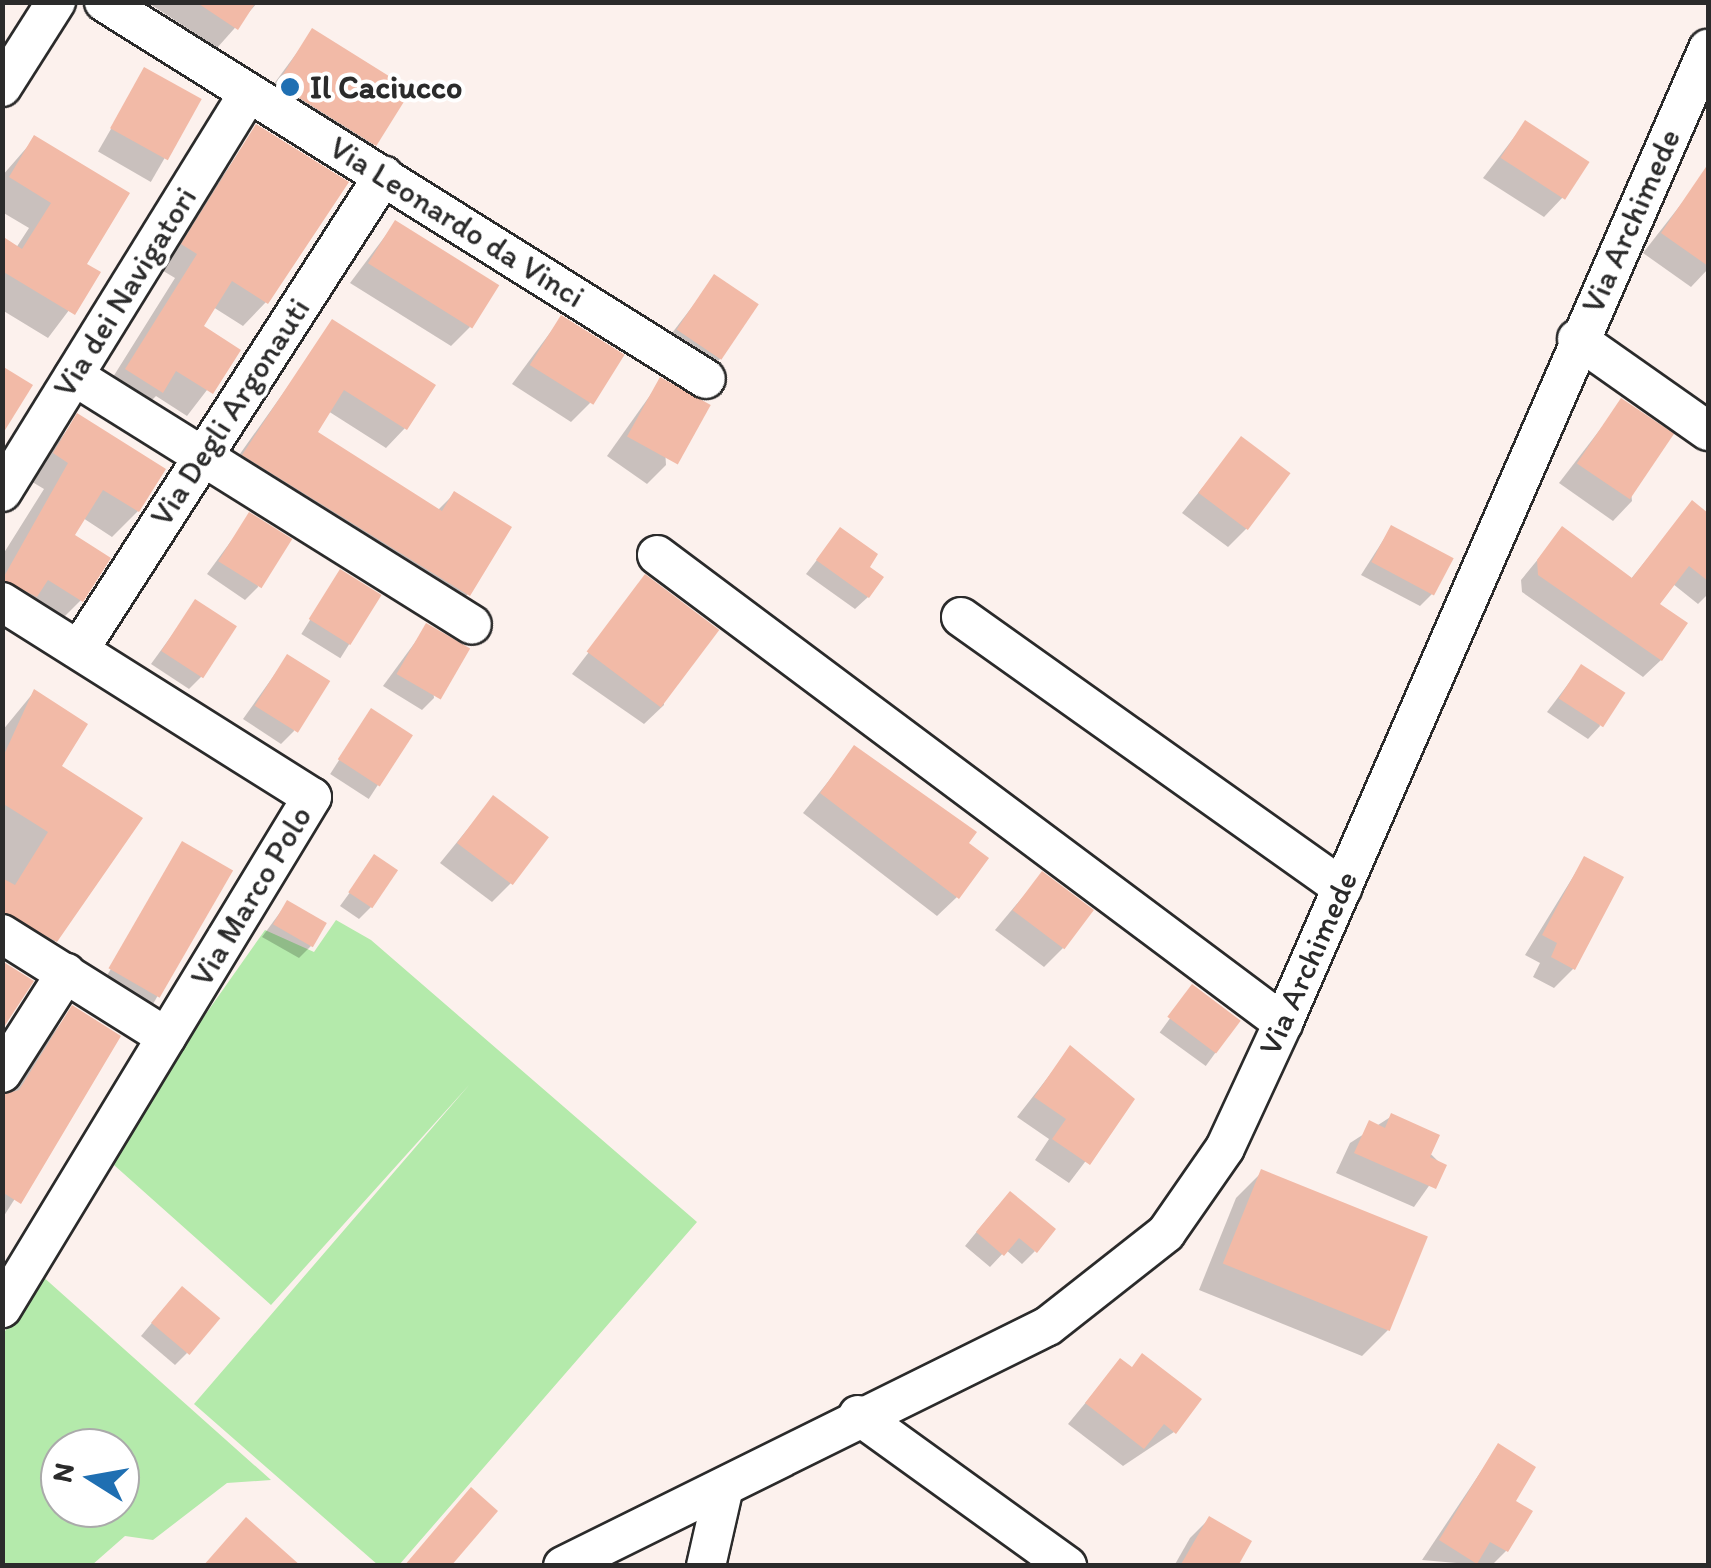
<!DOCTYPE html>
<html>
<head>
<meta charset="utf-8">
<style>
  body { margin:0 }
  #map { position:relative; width:1711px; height:1568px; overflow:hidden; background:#fcf1ed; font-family:Itim,sans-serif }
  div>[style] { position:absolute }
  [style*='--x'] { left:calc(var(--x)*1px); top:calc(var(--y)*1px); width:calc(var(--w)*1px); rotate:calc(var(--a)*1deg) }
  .green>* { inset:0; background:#b4eaab }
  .shadow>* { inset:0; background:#0003; transform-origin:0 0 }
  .building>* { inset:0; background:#f2baa7; transform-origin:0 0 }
  .roads { filter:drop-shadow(2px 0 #2b2b2b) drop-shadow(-2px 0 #2b2b2b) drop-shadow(0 2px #2b2b2b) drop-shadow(0 -2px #2b2b2b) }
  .minor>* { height:38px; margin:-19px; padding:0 19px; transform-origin:19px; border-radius:19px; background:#fff }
  .dots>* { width:28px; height:28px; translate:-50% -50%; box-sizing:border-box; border:5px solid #fff; border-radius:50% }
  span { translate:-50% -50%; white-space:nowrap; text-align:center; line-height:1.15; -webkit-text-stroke:8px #fff; paint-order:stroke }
  .poi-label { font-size:32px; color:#2b2b2b; font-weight:700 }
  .left { translate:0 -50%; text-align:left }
  .street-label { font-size:32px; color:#2b2b2b }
  .frame { position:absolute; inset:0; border:5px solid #2b2b2b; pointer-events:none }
  .north { position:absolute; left:40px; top:1428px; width:100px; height:100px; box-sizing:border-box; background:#fff; border:2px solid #aaa; border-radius:50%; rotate:281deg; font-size:28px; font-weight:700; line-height:40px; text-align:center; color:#2b2b2b }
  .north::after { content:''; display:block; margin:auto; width:35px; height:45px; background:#1f6fb2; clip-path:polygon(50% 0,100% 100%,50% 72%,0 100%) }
</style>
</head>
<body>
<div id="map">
  <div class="green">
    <i style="clip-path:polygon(336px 920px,371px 940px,697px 1222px,399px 1565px,378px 1565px,194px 1404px,470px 1084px,271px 1305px,105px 1157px,265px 930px,314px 952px)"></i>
    <i style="clip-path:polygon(evenodd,41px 1275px,271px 1480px,227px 1483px,153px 1540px,125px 1536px,92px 1565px,3px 1565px,2px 1336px,41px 1275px,60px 1448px,120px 1448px,120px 1508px,60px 1508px,60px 1448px)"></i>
  </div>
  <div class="shadow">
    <i style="clip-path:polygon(147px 2px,258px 2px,217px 48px)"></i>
    <i style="clip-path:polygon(313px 31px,374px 144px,355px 164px,259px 104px)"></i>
    <i style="left:145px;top:70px;width:61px;height:94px;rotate:30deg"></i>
    <i style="clip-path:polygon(1525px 123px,1563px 197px,1544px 217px,1483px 178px)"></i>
    <i style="clip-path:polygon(256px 127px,266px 302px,243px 326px,213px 307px,200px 327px,237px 351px,187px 416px,156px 396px,137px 415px,103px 393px,175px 278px,160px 269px)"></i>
    <i style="clip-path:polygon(35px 138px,83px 265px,97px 273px,48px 338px,2px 310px,2px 239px,16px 248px,29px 228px,2px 212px,2px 176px)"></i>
    <i style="clip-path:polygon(1696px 185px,1708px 193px,1708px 269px,1691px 287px,1643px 253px)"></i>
    <i style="clip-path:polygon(395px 223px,470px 327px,451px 346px,350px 283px)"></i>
    <i style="clip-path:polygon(715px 277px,720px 359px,701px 378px,659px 350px)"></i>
    <i style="clip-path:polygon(561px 318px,590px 403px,571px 422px,512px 384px)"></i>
    <i style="clip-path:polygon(333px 323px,405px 428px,386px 448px,328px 411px,314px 433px,437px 511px,454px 494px,468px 594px,449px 613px,225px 475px)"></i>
    <i style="clip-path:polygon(661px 380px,666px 465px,647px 484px,607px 456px)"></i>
    <i style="clip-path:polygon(1622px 401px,1632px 501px,1613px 521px,1559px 483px)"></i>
    <i style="clip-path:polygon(78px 416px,138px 511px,112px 537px,83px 518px,72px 536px,81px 600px,55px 626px,2px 619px,2px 556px,44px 489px,29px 480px)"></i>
    <i style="clip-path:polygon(1241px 440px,1247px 528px,1228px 547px,1182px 513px)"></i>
    <i style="clip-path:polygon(1692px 504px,1708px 518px,1708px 594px,1698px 604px,1673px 584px,1657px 605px,1661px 660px,1643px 677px,1522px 592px,1521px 580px,1562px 530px,1630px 580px)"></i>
    <i style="clip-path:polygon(250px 515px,258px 587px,245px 600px,207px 574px)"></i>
    <i style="clip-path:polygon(1391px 528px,1432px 594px,1420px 606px,1361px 575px)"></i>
    <i style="clip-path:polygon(840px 530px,866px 567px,868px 597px,855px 609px,806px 574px)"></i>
    <i style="left:340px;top:572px;width:46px;height:73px;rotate:32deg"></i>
    <i style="clip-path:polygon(646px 578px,664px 705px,644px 724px,572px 674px)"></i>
    <i style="clip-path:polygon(196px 602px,202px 676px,189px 689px,151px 664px)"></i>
    <i style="clip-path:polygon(427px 626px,434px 698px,422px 710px,383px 686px)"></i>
    <i style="clip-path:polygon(287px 657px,294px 731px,281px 744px,243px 719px)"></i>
    <i style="clip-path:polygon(1581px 667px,1600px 726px,1588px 739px,1547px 712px)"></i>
    <i style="clip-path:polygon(34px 692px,58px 766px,55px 941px,37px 959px,2px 940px,2px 731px)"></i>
    <i style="left:371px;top:711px;width:46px;height:75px;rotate:33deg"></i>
    <i style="clip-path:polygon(855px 748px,965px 844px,957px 897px,937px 916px,803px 813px)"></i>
    <i style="clip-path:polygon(493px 798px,511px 883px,492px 902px,440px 863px)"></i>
    <i style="left:183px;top:844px;width:54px;height:168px;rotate:30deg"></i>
    <i style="clip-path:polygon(375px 858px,372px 906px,359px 919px,340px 906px)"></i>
    <i style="clip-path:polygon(1584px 859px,1573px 969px,1554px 988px,1533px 977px,1540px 963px,1525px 955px)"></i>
    <i style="clip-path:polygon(1042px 874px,1063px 948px,1044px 967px,995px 930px)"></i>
    <i style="clip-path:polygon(287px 903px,311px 946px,299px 958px,262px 937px)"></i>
    <i style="left:1192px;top:988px;width:57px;height:55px;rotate:36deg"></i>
    <i style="clip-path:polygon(73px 1008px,118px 1036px,2px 1219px,2px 1098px)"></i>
    <i style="clip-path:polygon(1070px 1049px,1132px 1100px,1069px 1183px,1035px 1160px,1049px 1139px,1017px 1117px)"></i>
    <i style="clip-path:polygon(1392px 1116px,1443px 1166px,1414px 1207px,1336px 1173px,1350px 1143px)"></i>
    <i style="clip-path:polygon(1262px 1172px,1388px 1330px,1362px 1356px,1199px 1290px,1236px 1198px)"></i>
    <i style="clip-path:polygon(997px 1207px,1035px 1251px,1022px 1264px,1006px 1250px,990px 1267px,965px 1246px)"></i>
    <i style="clip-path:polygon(170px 1301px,187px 1353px,175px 1365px,141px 1336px)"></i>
    <i style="clip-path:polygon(1120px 1361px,1174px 1432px,1123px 1466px,1068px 1424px)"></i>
    <i style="clip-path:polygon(1498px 1446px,1512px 1501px,1506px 1551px,1491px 1566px,1422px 1560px)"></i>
    <i style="clip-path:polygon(1209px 1519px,1235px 1566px,1174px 1566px,1190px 1538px)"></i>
  </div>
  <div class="building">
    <i style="clip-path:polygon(196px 2px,256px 2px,238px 30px)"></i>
    <i style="left:312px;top:28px;width:117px;height:66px;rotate:32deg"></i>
    <i style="left:144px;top:67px;width:66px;height:70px;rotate:29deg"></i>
    <i style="left:1525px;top:120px;width:77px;height:45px;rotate:33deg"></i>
    <i style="clip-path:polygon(256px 124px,349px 182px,268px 304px,232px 281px,204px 326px,241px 350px,213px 394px,176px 371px,163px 393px,125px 369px,197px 254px,181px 244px)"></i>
    <i style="clip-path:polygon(34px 135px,130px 193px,87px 264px,101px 272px,75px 315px,2px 271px,2px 236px,22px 249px,51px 203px,9px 177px)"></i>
    <i style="clip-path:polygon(1708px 164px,1708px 266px,1661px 233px)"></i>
    <i style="left:395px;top:220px;width:123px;height:51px;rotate:32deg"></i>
    <i style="left:714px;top:274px;width:54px;height:67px;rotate:34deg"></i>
    <i style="left:561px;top:315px;width:75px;height:59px;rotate:32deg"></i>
    <i style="clip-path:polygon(332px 319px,436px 385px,407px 430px,344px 390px,318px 432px,442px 511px,454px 491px,512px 527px,470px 596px,242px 455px)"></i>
    <i style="clip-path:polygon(2px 366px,33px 385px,2px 435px)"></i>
    <i style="left:660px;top:377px;width:58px;height:68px;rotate:29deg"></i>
    <i style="left:1621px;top:398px;width:64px;height:79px;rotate:34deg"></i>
    <i style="clip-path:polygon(77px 413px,166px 469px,139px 512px,103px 490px,75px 535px,111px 558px,83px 602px,48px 580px,37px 597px,2px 580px,68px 463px,53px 453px)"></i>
    <i style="left:1241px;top:436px;width:62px;height:71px;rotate:37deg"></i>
    <i style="clip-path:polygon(1692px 500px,1708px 513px,1708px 581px,1689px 566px,1660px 604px,1688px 623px,1662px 661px,1538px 575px,1537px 560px,1562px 526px,1632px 578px)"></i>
    <i style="left:249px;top:512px;width:51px;height:58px;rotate:32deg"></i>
    <i style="left:1391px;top:525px;width:71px;height:42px;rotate:28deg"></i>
    <i style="clip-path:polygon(840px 527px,878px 554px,870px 567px,884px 577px,869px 598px,816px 560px)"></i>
    <i style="left:340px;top:569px;width:49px;height:59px;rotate:32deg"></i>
    <i style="left:645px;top:574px;width:93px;height:97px;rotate:37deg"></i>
    <i style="left:195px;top:599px;width:50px;height:62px;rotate:33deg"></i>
    <i style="left:426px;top:623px;width:51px;height:59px;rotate:30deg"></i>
    <i style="left:287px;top:654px;width:51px;height:61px;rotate:32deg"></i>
    <i style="left:1581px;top:664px;width:53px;height:41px;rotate:33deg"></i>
    <i style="clip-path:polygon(34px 689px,88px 724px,62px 766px,143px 818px,57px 942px,2px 912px,2px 878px,15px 885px,48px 832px,2px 803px,2px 759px)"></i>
    <i style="left:371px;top:708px;width:50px;height:61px;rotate:33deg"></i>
    <i style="clip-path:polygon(854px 745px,977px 832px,969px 843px,989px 858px,959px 899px,820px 793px)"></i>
    <i style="left:493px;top:795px;width:70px;height:60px;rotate:37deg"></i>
    <i style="left:182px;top:841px;width:59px;height:147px;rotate:30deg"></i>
    <i style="left:374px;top:854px;width:29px;height:46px;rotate:34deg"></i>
    <i style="clip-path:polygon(1584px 856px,1624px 877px,1575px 970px,1551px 957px,1557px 943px,1542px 935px)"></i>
    <i style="left:1042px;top:871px;width:65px;height:49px;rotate:37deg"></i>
    <i style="left:287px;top:900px;width:46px;height:28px;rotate:30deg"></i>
    <i style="clip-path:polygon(2px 961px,34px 981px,2px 1030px)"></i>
    <i style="left:1192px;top:984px;width:61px;height:41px;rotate:37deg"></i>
    <i style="clip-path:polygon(72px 1005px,121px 1036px,21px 1204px,2px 1192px,2px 1095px,19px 1090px)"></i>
    <i style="clip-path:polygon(1070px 1045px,1135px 1099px,1090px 1165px,1052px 1139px,1066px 1119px,1034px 1097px)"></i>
    <i style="clip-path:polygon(1391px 1113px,1440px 1135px,1430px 1157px,1447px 1165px,1436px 1189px,1354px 1153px,1369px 1120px,1385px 1128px)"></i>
    <i style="left:1261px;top:1169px;width:180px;height:102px;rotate:22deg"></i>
    <i style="clip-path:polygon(1010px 1191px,1056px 1229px,1037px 1253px,1019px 1238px,1004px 1256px,976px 1232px)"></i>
    <i style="left:182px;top:1286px;width:50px;height:48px;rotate:40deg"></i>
    <i style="clip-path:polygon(1142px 1353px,1202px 1399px,1176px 1434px,1164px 1424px,1144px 1449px,1085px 1403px,1120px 1358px,1132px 1367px)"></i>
    <i style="clip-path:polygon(1498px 1443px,1536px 1467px,1516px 1501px,1533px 1511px,1508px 1552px,1490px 1542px,1477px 1564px,1439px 1540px)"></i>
    <i style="clip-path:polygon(471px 1487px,498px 1511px,451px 1566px,404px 1566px)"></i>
    <i style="clip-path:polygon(1209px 1516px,1252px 1541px,1238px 1566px,1180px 1566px)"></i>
    <i style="clip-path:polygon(246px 1517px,301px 1566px,203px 1566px)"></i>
  </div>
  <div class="roads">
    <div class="minor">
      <i style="--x:104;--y:2;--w:710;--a:32.06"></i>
      <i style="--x:2;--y:87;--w:101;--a:-57.6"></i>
      <i style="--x:1577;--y:339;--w:160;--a:35.1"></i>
      <i style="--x:74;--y:376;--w:469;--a:32"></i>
      <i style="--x:2;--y:492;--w:469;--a:-58.3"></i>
      <i style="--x:657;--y:555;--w:782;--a:36.78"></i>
      <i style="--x:2;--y:602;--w:366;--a:32.2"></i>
      <i style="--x:312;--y:797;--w:598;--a:121.24"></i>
      <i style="--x:961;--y:617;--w:468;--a:35.4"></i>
      <i style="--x:79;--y:650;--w:564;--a:-57.3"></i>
      <i style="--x:2;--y:934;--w:194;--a:32.1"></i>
      <i style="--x:2;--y:1073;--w:119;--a:-57.4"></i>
      <i style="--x:858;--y:1415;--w:258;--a:35.8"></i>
      <i style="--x:563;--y:1566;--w:541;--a:-26.33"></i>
      <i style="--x:1048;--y:1326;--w:150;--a:-38.2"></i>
      <i style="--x:1166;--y:1233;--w:103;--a:-55.2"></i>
      <i style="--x:1225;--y:1148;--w:138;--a:-65.1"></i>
      <i style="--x:1283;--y:1023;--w:1063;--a:-66.43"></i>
      <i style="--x:706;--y:1566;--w:81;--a:-77.2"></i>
    </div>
  </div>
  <div class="dots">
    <i style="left:290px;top:87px;background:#1f6fb2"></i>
  </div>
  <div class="poi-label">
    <span class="left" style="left:310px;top:87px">Il Caciucco</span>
  </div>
  <div class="street-label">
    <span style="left:1631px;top:221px;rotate:-66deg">Via Archimede</span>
    <span style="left:457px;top:222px;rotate:32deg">Via Leonardo da Vinci</span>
    <span style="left:125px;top:292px;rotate:-58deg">Via dei Navigatori</span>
    <span style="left:230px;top:412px;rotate:-57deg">Via Degli Argonauti</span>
    <span style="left:251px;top:896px;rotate:-59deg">Via Marco Polo</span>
    <span style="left:1308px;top:963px;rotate:-66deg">Via Archimede</span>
  </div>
  <div class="frame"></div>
  <div class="north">N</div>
</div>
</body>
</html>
